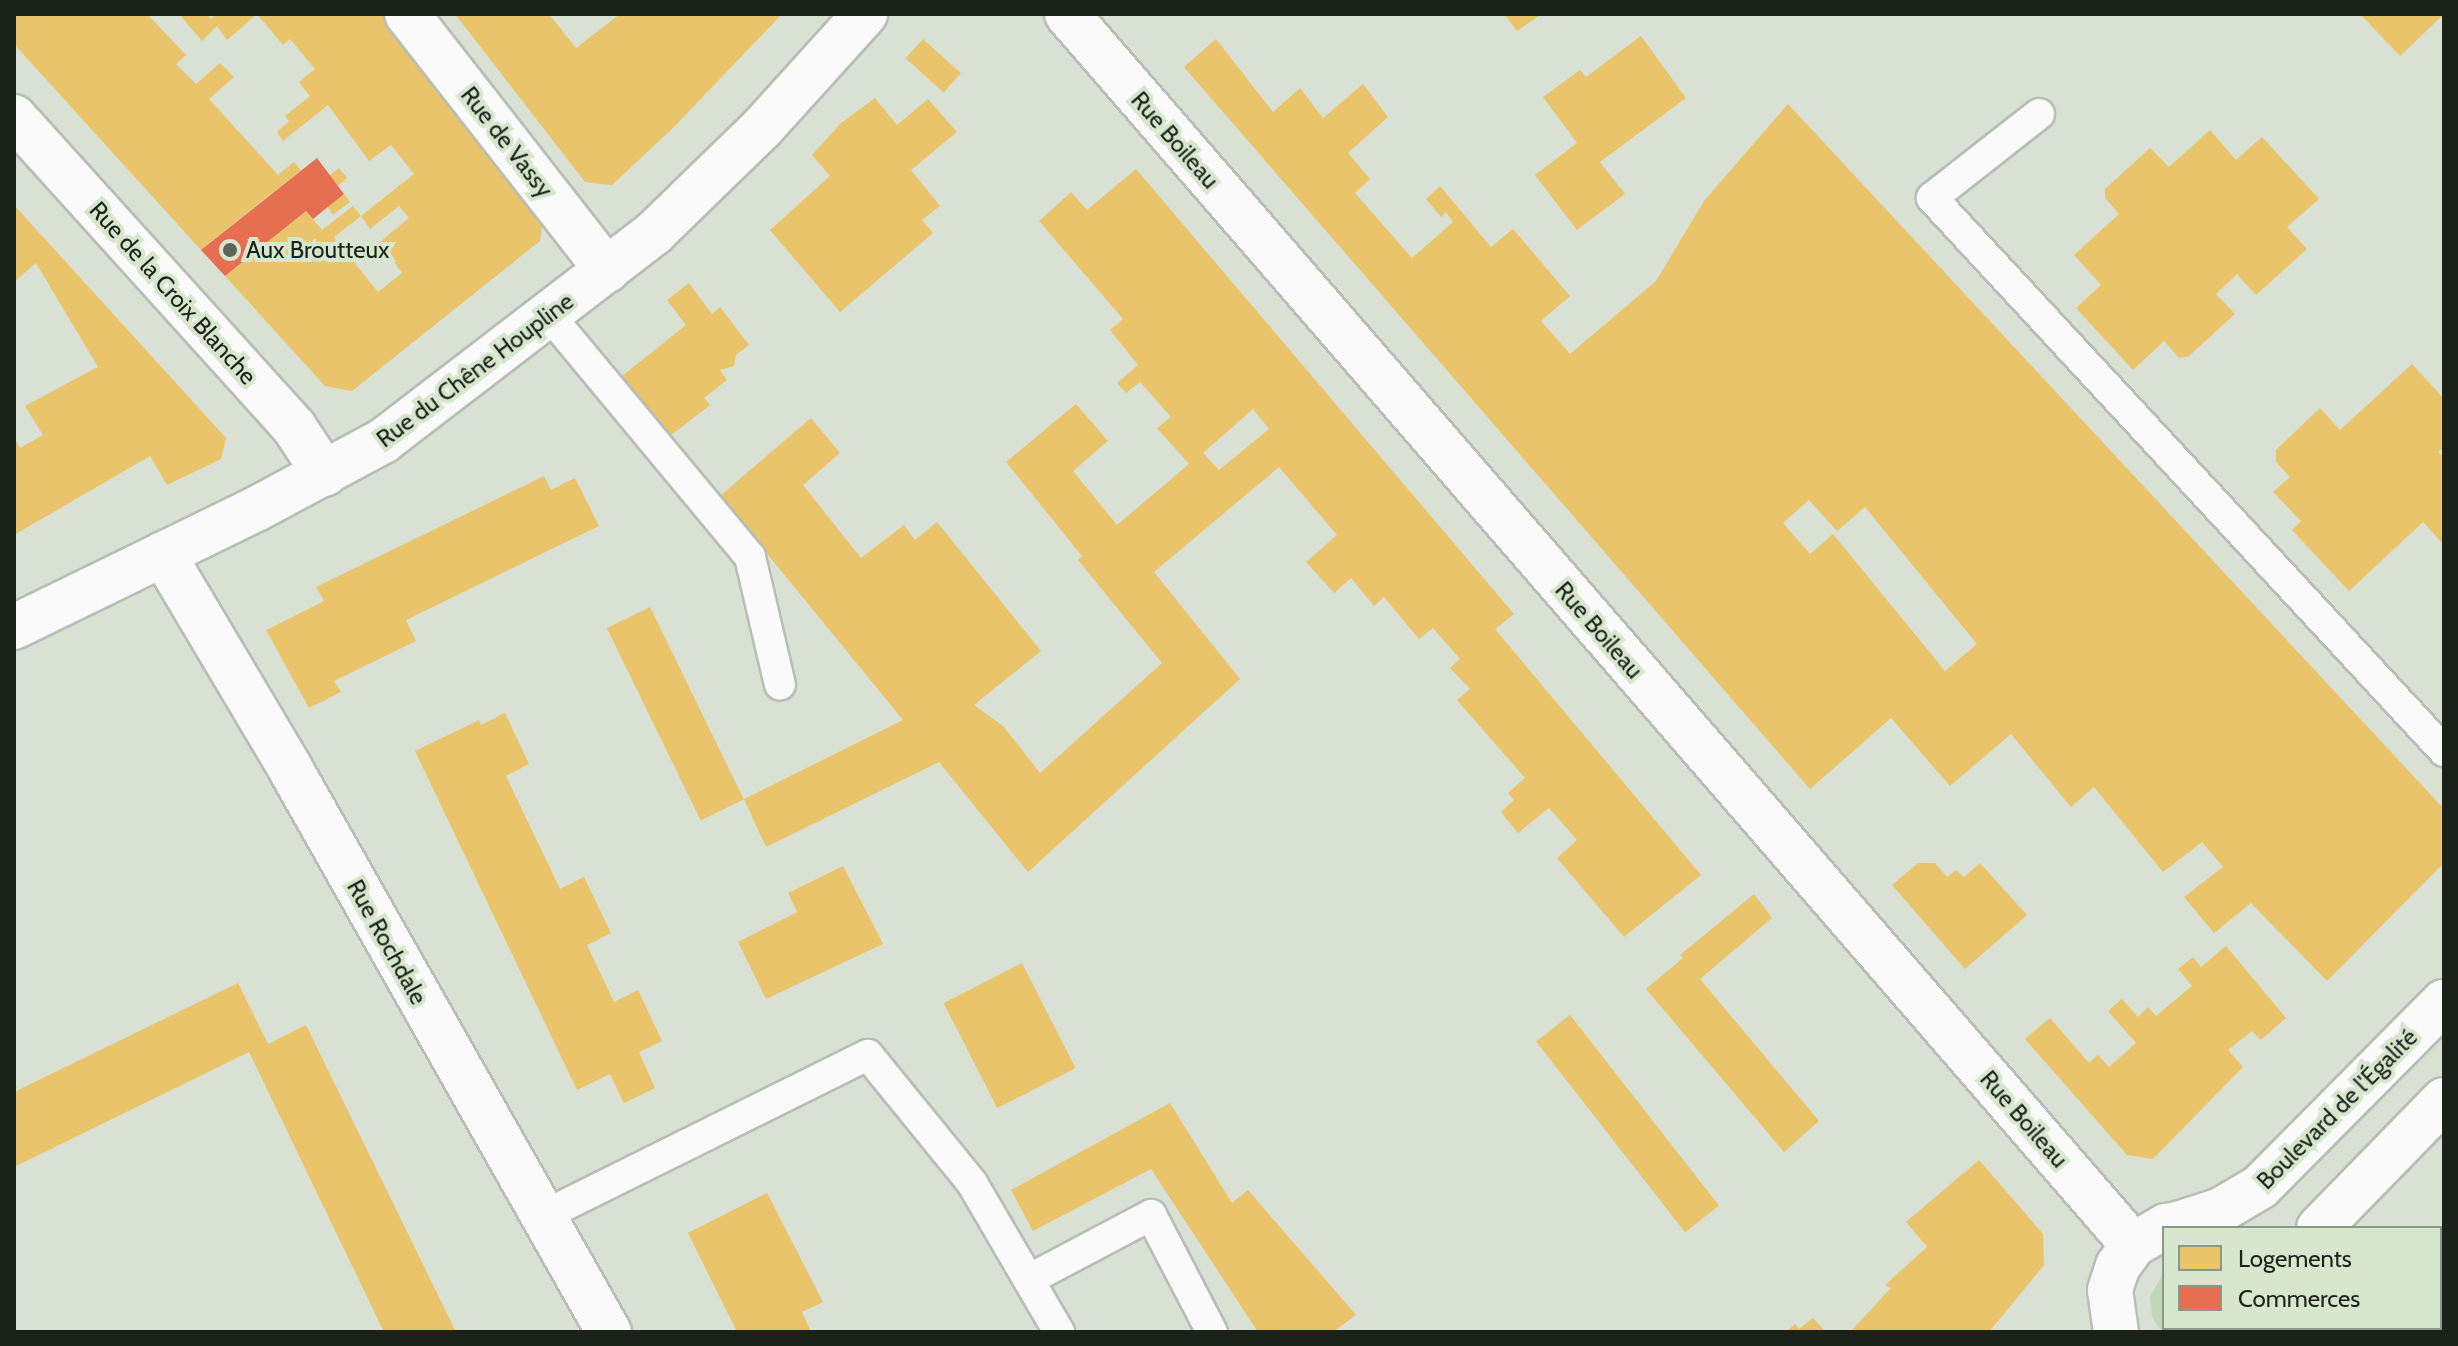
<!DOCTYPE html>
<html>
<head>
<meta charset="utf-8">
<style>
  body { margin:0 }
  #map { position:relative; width:2458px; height:1346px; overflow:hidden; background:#d8e1d4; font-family:Cabin,sans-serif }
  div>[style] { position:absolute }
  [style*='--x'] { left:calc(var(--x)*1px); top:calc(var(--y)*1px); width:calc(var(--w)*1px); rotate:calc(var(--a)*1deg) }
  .green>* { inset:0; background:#c1d8b8 }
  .homes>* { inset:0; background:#e9c46a; transform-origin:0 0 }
  .shops>* { inset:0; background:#e76f51 }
  .roads { filter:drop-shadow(2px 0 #b7beb4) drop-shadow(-2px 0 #b7beb4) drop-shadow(0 2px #b7beb4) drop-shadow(0 -2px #b7beb4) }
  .service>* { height:30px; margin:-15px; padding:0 15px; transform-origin:15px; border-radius:15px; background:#f9faf9 }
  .minor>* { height:44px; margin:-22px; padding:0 22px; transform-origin:22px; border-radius:22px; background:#f9faf9 }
  .tertiary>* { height:44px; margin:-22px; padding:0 22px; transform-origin:22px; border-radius:22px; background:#f9faf9 }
  .secondary>* { height:44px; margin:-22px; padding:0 22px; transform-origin:22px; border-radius:22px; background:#f9faf9 }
  .dots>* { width:22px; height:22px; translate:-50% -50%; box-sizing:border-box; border:4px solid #d6e7ce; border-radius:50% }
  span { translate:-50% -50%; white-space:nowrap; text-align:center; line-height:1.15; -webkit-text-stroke:8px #d6e7ce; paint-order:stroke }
  .street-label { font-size:24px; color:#1b2219 }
  .poi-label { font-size:24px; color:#1b2219 }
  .left { translate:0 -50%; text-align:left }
  .frame { position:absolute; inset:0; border:16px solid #1b2219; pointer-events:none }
  .legend { position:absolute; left:2162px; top:1226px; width:280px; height:104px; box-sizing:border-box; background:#d6e7ce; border:2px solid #8b9886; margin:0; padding:10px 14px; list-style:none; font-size:24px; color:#1b2219 }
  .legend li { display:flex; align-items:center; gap:16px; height:40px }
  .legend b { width:40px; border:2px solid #8b9886 }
</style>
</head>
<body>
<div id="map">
  <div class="green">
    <i style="clip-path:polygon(2164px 1272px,2164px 1328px,2222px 1328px,2218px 1332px,2162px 1332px,2152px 1317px,2150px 1297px)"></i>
  </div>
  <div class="homes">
    <i style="clip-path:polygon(14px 14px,147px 14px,186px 55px,176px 64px,196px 84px,220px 63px,234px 77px,209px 99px,278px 175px,294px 162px,301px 170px,201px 250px,14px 44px)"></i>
    <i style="clip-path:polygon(179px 14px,207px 14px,211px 19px,217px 14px,257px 14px,227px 40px,217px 26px,202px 41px)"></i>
    <i style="clip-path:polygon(257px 14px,388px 14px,544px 213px,540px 241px,352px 391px,325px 386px,225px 276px,306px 211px,322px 230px,353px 206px,361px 216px,334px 237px,378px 292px,402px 273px,380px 242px,409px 218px,399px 206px,370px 229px,361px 216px,414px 174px,391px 145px,369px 161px,328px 105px,283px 141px,277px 132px,289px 121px,285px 116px,310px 96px,299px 82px,315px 69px,290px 39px,283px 45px)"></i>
    <i style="clip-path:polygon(455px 14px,549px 14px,576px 48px,620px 14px,782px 14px,674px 127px,612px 185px,585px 182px)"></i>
    <i style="clip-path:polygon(1504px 14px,1541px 14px,1517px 31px)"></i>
    <i style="clip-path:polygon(2360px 14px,2444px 14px,2400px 56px)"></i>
    <i style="clip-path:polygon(1641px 36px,1686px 98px,1600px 162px,1625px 194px,1577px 230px,1535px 175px,1577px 143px,1543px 97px,1580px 70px,1586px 77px)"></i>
    <i style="left:923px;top:39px;width:51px;height:26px;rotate:42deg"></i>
    <i style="clip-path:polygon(evenodd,1216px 39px,1273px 112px,1300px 88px,1323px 118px,1363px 84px,1388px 117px,1348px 153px,1370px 179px,1355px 193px,1412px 258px,1453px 222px,1446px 212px,1441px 217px,1426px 199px,1440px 186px,1491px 247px,1513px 229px,1570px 296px,1541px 321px,1570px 354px,1656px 281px,1704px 201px,1788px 104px,2444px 809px,2444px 863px,2327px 981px,2251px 903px,2214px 933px,2184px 897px,2223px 867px,2202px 842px,2163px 872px,2094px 787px,2071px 807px,2011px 734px,1950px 786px,1891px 718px,1810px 789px,1184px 67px,1216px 39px,1809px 500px,1837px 531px,1865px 507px,1977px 644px,1945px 671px,1833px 534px,1810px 554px,1783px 523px,1809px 500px)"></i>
    <i style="clip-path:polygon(875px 98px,897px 125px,928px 99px,957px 132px,911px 170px,940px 206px,922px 220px,933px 233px,840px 312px,770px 230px,830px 176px,812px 155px,841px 123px)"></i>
    <i style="clip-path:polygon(2210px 130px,2236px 160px,2262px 137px,2319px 199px,2287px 227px,2307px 249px,2256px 295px,2237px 274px,2216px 294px,2235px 314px,2189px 356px,2179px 358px,2164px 341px,2133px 370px,2076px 308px,2101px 285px,2074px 255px,2119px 214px,2105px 198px,2105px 189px,2150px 148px,2169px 167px)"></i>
    <i style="left:339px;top:168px;width:13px;height:12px;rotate:51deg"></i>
    <i style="clip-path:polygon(evenodd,1136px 169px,1514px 614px,1495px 629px,1701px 875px,1624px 937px,1557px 858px,1577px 840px,1549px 808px,1518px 833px,1501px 812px,1514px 800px,1508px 793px,1525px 778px,1457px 700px,1470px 689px,1450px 668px,1460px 659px,1433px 628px,1419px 639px,1384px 597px,1374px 606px,1351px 578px,1334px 593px,1306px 562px,1337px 535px,1279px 467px,1154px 572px,1240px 679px,1028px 872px,939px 762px,766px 847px,744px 799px,903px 720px,720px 496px,811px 418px,840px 453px,803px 485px,861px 558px,904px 525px,915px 540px,937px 522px,1041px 651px,974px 705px,1003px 726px,1040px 773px,1162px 663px,1078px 560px,1082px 556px,1006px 462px,1076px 404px,1108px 441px,1073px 471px,1117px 525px,1189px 464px,1157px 428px,1171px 417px,1140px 382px,1126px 393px,1117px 383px,1138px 365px,1110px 330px,1123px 319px,1039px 221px,1071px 192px,1087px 210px,1136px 169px,1253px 409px,1269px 429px,1219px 470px,1203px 453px,1253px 409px)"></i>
    <i style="left:344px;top:194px;width:10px;height:21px;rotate:53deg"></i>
    <i style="clip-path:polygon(14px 205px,226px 438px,221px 459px,167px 485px,150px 456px,14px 535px,14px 437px,20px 448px,43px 435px,25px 406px,98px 367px,36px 263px,14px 282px)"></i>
    <i style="clip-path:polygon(689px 283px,712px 314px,720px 307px,749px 345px,736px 355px,734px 366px,720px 370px,727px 380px,704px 398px,710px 405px,670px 436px,622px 376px,686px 325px,667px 300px)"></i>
    <i style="clip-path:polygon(2412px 364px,2444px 399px,2444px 447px,2438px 452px,2444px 458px,2444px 545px,2423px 522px,2349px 591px,2292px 530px,2301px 521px,2273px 492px,2290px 477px,2276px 462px,2276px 450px,2320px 408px,2340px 430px)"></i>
    <i style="clip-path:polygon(544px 476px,551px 490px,575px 478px,599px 526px,406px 620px,416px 641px,334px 681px,341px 692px,309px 708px,266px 630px,324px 601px,316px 587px)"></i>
    <i style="left:650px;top:607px;width:214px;height:48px;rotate:64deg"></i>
    <i style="clip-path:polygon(505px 713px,529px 764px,506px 776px,560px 889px,584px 877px,611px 933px,587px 945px,614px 1002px,638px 990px,662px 1041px,639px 1052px,655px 1088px,624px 1103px,610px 1074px,577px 1090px,415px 751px,479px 720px,481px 725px)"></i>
    <i style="clip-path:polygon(1918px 863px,1935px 863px,1947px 877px,1956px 870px,1964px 877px,1980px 863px,2027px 915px,1965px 969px,1892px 885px)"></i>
    <i style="clip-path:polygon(843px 866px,883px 944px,766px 999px,738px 942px,797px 912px,788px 893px)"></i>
    <i style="clip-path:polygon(1754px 894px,1772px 918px,1700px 979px,1819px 1121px,1784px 1152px,1646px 989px,1683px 958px,1680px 955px)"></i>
    <i style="clip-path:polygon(2226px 946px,2286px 1018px,2261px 1040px,2252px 1031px,2228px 1050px,2243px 1067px,2153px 1159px,2127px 1155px,2025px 1039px,2050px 1018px,2089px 1063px,2098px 1055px,2109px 1067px,2136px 1043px,2108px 1011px,2122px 999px,2138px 1017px,2148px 1007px,2156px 1016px,2192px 986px,2178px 969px,2193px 957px,2201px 967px)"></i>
    <i style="left:1022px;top:963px;width:118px;height:88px;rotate:63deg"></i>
    <i style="clip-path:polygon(238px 983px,268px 1044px,306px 1025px,456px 1332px,384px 1332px,249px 1052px,14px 1167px,14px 1092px)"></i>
    <i style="left:1570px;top:1015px;width:242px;height:43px;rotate:52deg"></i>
    <i style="clip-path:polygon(1170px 1103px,1232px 1203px,1248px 1190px,1356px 1315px,1333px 1332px,1258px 1332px,1151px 1169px,1033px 1231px,1011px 1190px)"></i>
    <i style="clip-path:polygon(1979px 1160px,2043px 1234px,2044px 1265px,1989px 1332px,1850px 1332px,1891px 1288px,1885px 1285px,1927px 1247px,1906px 1222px)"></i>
    <i style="clip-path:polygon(767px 1193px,823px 1302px,802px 1312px,811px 1332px,737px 1332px,688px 1233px)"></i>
    <i style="clip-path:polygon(2444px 1240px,2444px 1332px,2354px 1332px,2358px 1328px,2440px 1328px,2440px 1244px)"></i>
    <i style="clip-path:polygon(1813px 1318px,1826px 1332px,1786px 1332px,1795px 1324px,1799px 1329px)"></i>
  </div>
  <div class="shops">
    <i style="clip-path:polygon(317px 158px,344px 194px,313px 219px,306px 211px,225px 276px,201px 250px)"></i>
  </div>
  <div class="roads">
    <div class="service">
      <i style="--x:2039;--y:114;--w:136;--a:141.9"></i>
      <i style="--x:1932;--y:198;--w:754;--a:47.2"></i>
      <i style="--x:550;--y:316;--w:313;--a:50.3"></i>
      <i style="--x:750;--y:557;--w:131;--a:76.8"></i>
      <i style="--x:541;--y:1217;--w:365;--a:-26.4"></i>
      <i style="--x:868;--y:1055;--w:165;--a:50.9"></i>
      <i style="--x:972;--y:1183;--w:173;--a:59.7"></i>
      <i style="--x:1030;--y:1279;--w:137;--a:-27.9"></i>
      <i style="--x:1151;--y:1215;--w:132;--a:62.5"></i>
    </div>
    <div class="minor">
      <i style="--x:407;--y:14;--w:325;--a:52"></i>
      <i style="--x:1067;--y:14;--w:1628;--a:49.11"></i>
      <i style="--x:14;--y:117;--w:418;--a:47.9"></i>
      <i style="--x:294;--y:427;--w:56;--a:56.6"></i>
      <i style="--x:163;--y:554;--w:251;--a:59.3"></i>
      <i style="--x:291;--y:770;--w:646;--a:60.5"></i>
    </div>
    <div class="tertiary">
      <i style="--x:14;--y:627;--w:271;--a:-26"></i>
      <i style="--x:258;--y:508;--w:142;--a:-28.2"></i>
      <i style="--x:383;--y:441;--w:343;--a:-37.5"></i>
      <i style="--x:655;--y:232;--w:149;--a:-44.2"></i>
      <i style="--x:762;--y:128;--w:154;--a:-47.9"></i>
    </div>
    <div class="secondary">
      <i style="--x:2178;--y:1224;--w:45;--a:-18"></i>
      <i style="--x:2221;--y:1210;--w:45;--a:-30.5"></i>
      <i style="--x:2260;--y:1187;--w:261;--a:-45.2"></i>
      <i style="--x:2319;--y:1228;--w:179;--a:-45.7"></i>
      <i style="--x:2116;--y:1332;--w:42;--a:-98.1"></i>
      <i style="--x:2110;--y:1290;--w:25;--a:-72"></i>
      <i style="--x:2118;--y:1266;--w:26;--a:-54"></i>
      <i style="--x:2133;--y:1245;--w:38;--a:-30"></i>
      <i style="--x:2166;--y:1226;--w:25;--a:-9"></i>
      <i style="--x:2191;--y:1222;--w:16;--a:11"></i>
      <i style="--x:2261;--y:1332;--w:4;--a:-63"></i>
    </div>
  </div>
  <div class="dots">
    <i style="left:230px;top:250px;background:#5d655a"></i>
  </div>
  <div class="street-label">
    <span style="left:1175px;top:140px;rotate:49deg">Rue Boileau</span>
    <span style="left:507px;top:142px;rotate:52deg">Rue de Vassy</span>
    <span style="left:173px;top:293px;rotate:48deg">Rue de la Croix Blanche</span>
    <span style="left:475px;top:370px;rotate:-37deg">Rue du Chêne Houpline</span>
    <span style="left:1599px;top:630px;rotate:49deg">Rue Boileau</span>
    <span style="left:387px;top:942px;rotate:61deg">Rue Rochdale</span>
    <span style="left:2337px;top:1109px;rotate:-45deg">Boulevard de l'Égalité</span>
    <span style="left:2024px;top:1119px;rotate:49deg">Rue Boileau</span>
  </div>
  <div class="poi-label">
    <span class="left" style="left:246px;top:250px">Aux Broutteux</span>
  </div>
  <div class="frame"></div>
  <ul class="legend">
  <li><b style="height:22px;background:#e9c46a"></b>Logements</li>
  <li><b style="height:22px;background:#e76f51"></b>Commerces</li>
  </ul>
</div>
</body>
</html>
